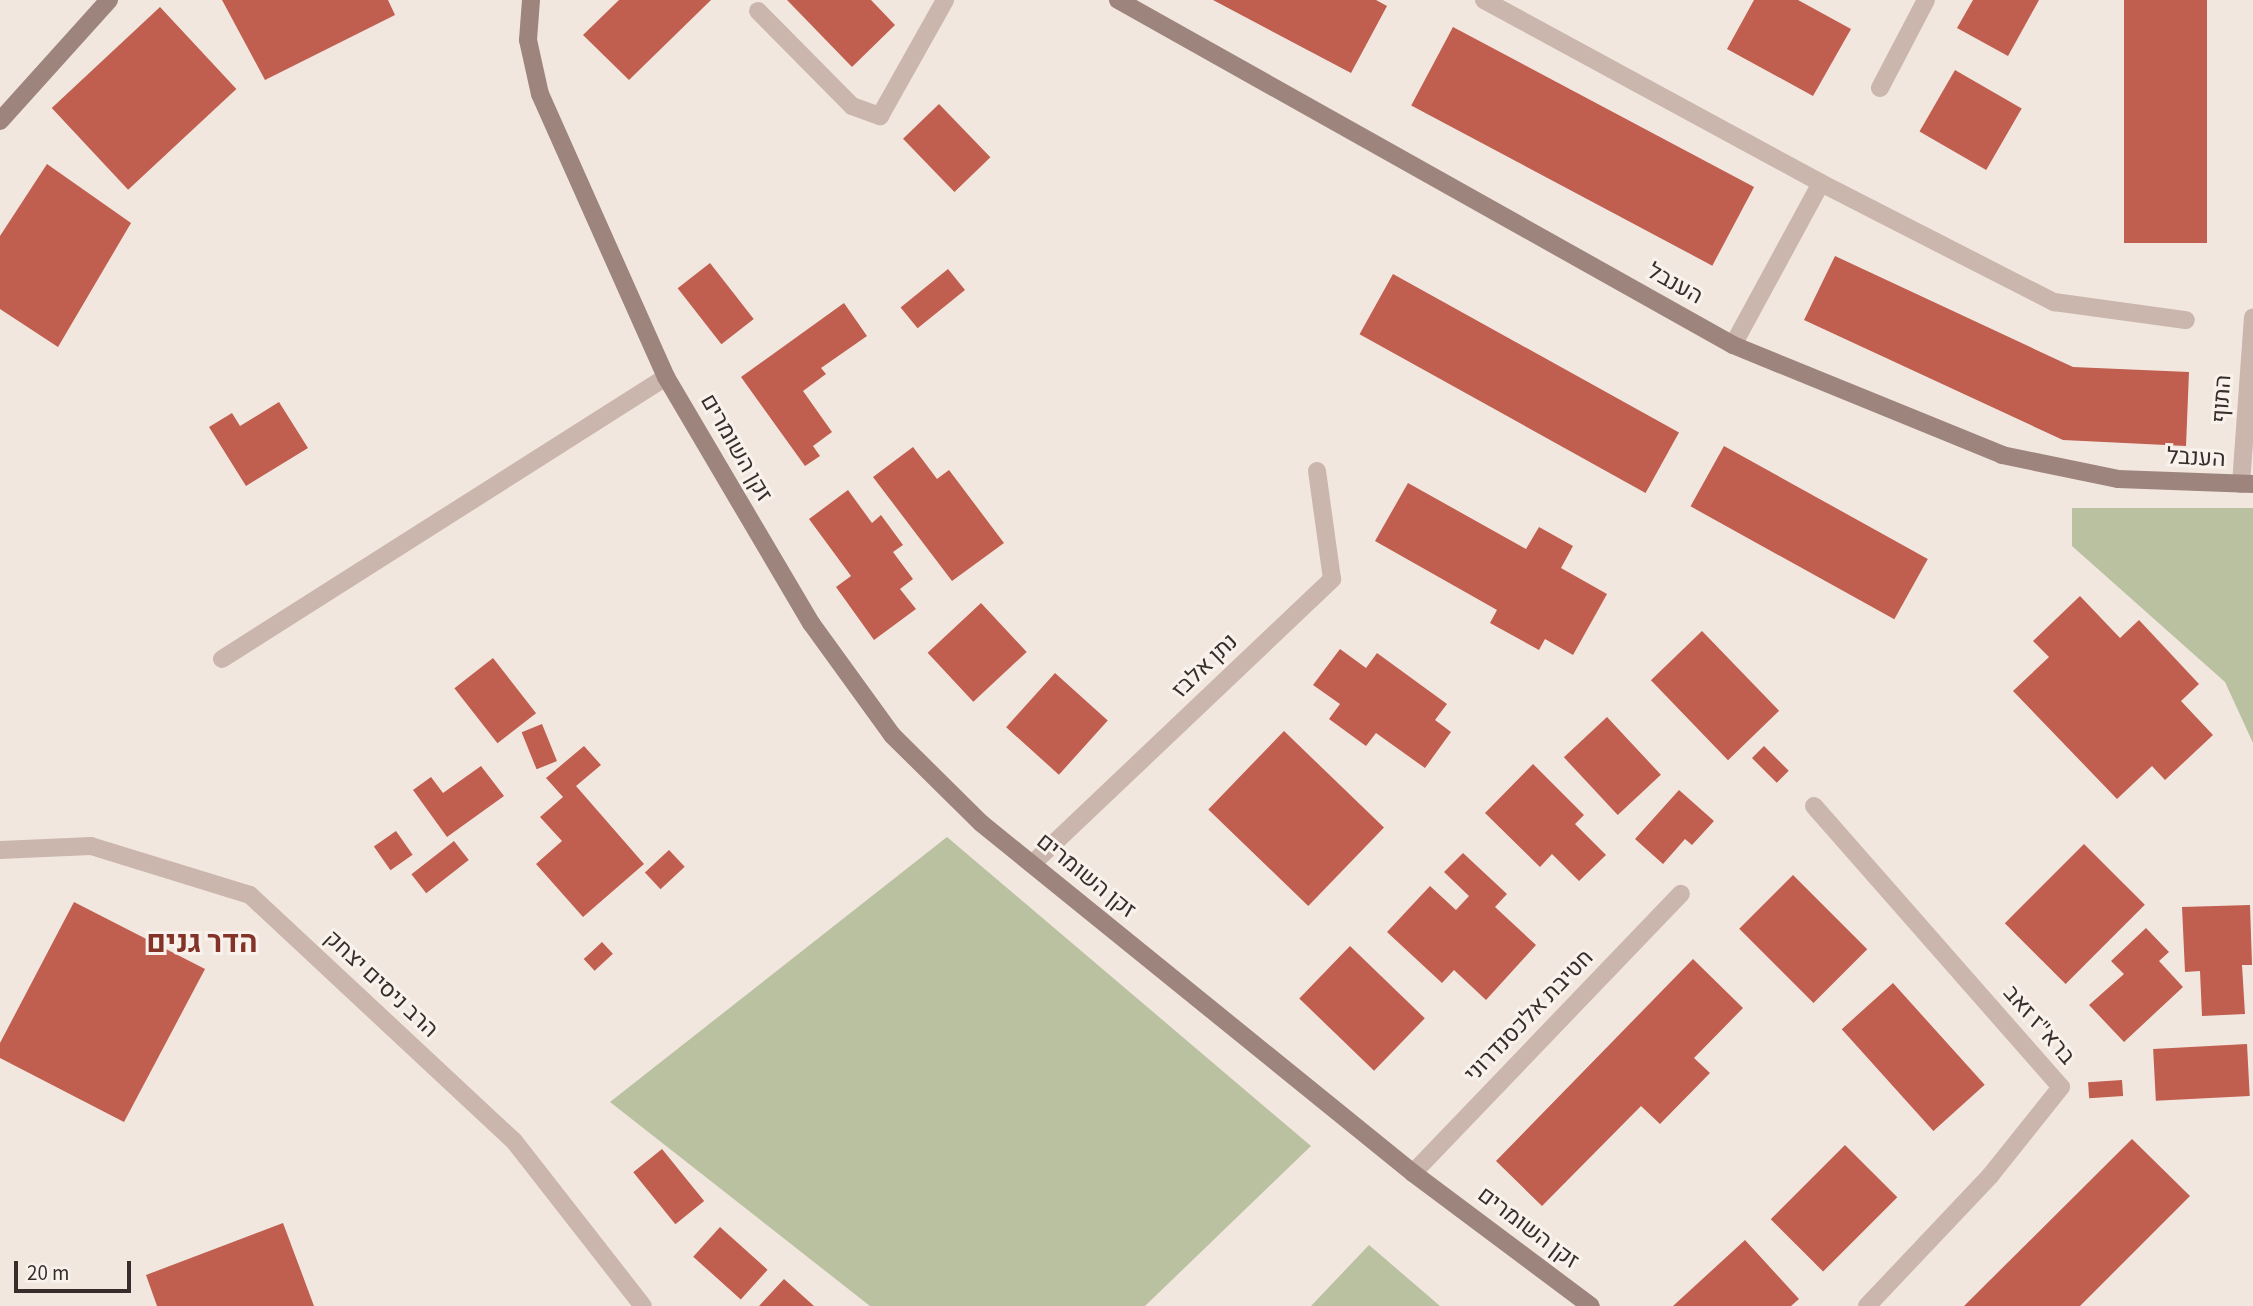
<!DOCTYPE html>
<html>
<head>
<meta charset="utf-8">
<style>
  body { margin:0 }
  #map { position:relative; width:2253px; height:1306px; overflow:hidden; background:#f2e7df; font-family:"Source Sans 3",Heebo,sans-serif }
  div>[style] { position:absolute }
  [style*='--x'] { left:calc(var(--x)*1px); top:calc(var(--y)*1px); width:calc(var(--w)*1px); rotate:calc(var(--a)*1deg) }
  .green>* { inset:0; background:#b9c1a0 }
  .building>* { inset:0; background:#c05e4f; transform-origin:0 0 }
  .lane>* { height:18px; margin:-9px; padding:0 9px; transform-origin:9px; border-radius:9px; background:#cab6ac }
  .street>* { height:18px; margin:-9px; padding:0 9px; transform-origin:9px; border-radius:9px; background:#cab6ac }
  .secondary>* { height:18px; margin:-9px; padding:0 9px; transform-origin:9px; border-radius:9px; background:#9d857d }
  span { translate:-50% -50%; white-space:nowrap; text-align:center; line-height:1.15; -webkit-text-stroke:6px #f9f2ec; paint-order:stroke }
  .street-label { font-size:23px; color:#382d2a }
  .district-label { font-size:30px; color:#833327; font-weight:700 }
  .scale { position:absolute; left:14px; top:1261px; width:117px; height:32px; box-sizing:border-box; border:4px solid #382d2a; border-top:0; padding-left:9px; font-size:21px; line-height:24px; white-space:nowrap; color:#382d2a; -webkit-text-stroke:5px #f9f2ec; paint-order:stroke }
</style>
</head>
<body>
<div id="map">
  <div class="green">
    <i style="clip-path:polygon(2072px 508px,2253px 508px,2253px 743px,2225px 682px,2072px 546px)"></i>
    <i style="clip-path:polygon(947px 837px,1311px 1146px,1145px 1306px,870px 1306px,610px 1102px)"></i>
    <i style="clip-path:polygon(1369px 1245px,1440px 1306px,1311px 1306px)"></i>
  </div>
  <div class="building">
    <i style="clip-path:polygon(222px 0,388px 0,395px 15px,265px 80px)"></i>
    <i style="clip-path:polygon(619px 0,711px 0,629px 80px,583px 35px)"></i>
    <i style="clip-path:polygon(787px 0,871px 0,895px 25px,852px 67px)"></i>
    <i style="clip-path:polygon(1213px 0,1376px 0,1387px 6px,1351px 73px)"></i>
    <i style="clip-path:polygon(1754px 0,1798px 0,1851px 29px,1813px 96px,1727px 49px)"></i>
    <i style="clip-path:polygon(1973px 0,2039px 0,2008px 56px,1957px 28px)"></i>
    <i style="left:2124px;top:0;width:83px;height:243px"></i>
    <i style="left:160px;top:7px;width:112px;height:148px;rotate:47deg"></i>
    <i style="left:1453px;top:27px;width:341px;height:89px;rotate:28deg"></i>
    <i style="left:1955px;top:70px;width:77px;height:71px;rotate:30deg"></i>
    <i style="left:939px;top:104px;width:74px;height:50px;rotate:46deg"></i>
    <i style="clip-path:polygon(47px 164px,131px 223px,58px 347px,0 309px,0 236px)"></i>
    <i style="clip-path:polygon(1835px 256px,2073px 367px,2189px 372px,2186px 446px,2063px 440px,1804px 320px)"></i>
    <i style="left:710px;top:263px;width:71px;height:41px;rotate:52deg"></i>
    <i style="left:948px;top:269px;width:27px;height:61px;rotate:51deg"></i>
    <i style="left:1393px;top:274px;width:327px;height:69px;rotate:29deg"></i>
    <i style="clip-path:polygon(844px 303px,867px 336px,821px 368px,826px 374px,803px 391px,832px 432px,813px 446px,820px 456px,805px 466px,741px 377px)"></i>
    <i style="clip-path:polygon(279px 402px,308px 448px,246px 486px,209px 427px,232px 413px,240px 426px)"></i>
    <i style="left:1724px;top:446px;width:233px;height:69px;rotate:29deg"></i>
    <i style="clip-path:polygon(913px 447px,937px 479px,949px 470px,1004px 543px,952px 581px,873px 477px)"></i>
    <i style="clip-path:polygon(1408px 483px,1526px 549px,1539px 527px,1573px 546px,1561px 568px,1607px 594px,1573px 655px,1545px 639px,1539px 650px,1490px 623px,1497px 610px,1375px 541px)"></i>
    <i style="clip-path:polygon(848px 490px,872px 523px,881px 515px,903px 545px,893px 552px,913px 579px,900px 589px,916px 609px,874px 640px,836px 587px,851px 576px,809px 519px)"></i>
    <i style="clip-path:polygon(2080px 596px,2120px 638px,2139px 620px,2199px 684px,2181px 701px,2213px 735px,2165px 780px,2152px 766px,2117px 799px,2013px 691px,2049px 657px,2033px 641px)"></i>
    <i style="left:981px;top:603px;width:67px;height:73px;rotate:47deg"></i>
    <i style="left:1702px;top:631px;width:111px;height:71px;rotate:46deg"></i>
    <i style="clip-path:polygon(1340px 649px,1366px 668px,1377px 653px,1447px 704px,1435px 720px,1451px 732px,1425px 768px,1376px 733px,1366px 746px,1329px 719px,1340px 704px,1313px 685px)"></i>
    <i style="left:493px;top:658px;width:70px;height:49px;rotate:52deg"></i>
    <i style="left:1055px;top:673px;width:71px;height:73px;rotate:42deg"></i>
    <i style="left:1607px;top:717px;width:79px;height:59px;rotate:47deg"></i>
    <i style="left:542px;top:724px;width:40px;height:22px;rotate:68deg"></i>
    <i style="left:1284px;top:731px;width:139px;height:109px;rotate:44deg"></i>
    <i style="clip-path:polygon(584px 746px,601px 765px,576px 786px,644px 864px,583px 917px,536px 864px,562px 841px,540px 817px,563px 797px,546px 778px)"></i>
    <i style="left:1764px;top:746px;width:35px;height:17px;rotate:45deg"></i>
    <i style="clip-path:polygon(1533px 764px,1584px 815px,1575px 824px,1606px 855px,1579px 881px,1552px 854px,1540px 867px,1485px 813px)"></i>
    <i style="clip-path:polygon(481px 766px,504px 796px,447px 837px,413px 790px,431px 777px,443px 793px)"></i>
    <i style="clip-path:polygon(1679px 790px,1714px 821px,1692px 845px,1685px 839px,1663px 864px,1635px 839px)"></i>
    <i style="left:396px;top:831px;width:29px;height:27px;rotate:55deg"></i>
    <i style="left:454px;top:841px;width:24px;height:54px;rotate:52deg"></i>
    <i style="left:2084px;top:844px;width:86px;height:112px;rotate:45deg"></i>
    <i style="left:669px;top:850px;width:23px;height:33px;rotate:47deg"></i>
    <i style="clip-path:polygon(1463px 853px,1507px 894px,1495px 907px,1536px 945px,1486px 1000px,1454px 970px,1442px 983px,1387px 932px,1430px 886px,1456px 910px,1469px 896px,1444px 872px)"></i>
    <i style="left:1793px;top:875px;width:105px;height:76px;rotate:45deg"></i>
    <i style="clip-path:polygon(74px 902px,205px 969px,124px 1122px,0 1058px,0 1043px)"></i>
    <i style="clip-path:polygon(2250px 905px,2252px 965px,2242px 965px,2245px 1014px,2202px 1016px,2200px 971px,2185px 972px,2182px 907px)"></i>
    <i style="clip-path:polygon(2146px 928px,2169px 952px,2159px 961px,2183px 987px,2124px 1042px,2089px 1005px,2124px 974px,2111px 961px)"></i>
    <i style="left:602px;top:942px;width:16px;height:25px;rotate:47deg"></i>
    <i style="left:1350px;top:946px;width:104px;height:73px;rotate:44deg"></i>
    <i style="clip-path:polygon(1693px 959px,1743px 1008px,1694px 1058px,1710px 1073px,1660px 1124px,1641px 1106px,1542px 1206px,1496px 1161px)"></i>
    <i style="left:1893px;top:983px;width:137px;height:69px;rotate:48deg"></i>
    <i style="left:2247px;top:1044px;width:52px;height:94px;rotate:87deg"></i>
    <i style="left:2122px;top:1080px;width:16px;height:34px;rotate:86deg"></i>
    <i style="clip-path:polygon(2132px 1139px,2190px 1196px,2080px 1306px,1964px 1306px)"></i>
    <i style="left:1845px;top:1145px;width:74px;height:105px;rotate:45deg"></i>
    <i style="left:662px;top:1149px;width:67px;height:37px;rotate:51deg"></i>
    <i style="clip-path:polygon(283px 1223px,314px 1306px,157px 1306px,146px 1275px)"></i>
    <i style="left:720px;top:1227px;width:64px;height:40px;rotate:42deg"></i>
    <i style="clip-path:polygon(1745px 1240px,1799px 1299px,1791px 1306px,1673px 1306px)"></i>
    <i style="clip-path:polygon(784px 1279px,814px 1306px,759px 1306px)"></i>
  </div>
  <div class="lane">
    <i style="--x:1484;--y:0;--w:383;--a:28.5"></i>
    <i style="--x:1821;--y:183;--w:262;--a:27.1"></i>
    <i style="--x:2054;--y:302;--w:133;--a:7.8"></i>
    <i style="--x:758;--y:11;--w:134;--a:45.3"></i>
    <i style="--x:852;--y:106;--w:30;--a:20"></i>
  </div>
  <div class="street">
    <i style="--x:1880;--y:88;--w:99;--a:-62.4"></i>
    <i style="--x:880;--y:116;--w:133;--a:-60.7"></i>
    <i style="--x:1733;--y:345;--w:184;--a:-61.5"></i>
    <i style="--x:2241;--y:484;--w:167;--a:-85.9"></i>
    <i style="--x:222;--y:659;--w:526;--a:-32.42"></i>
    <i style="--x:1814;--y:806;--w:374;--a:48.7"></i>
    <i style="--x:2061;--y:1087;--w:114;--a:128.6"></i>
    <i style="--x:1990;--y:1176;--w:179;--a:133.4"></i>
    <i style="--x:0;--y:850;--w:91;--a:-2.5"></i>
    <i style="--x:91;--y:846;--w:166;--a:17.1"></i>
    <i style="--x:250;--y:895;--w:361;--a:43"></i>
    <i style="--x:514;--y:1141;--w:209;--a:52"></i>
    <i style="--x:1032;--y:864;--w:414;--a:-43.5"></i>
    <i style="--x:1332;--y:579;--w:109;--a:-97.9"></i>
    <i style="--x:1413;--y:1173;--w:387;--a:-46.2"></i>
  </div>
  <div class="secondary">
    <i style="--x:531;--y:0;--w:40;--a:94.3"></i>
    <i style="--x:528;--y:40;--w:55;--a:77.5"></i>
    <i style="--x:540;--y:94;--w:310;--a:66"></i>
    <i style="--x:666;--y:377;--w:286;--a:59.5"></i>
    <i style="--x:811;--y:623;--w:138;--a:54.1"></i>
    <i style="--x:892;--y:735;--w:125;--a:44.7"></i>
    <i style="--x:981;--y:823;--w:556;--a:39.01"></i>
    <i style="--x:1413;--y:1173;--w:222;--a:36.8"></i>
    <i style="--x:1118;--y:0;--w:705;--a:29.29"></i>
    <i style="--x:1733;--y:345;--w:291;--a:22.2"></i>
    <i style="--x:2002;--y:455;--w:118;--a:11.7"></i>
    <i style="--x:2118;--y:479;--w:135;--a:2.1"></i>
    <i style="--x:0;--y:121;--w:163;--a:-48"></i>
  </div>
  <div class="street-label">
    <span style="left:1675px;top:284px;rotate:29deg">הענבל</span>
    <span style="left:2222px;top:399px;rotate:-86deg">התוף</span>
    <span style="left:736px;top:448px;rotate:60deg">זקן השומרים</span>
    <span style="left:2196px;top:458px;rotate:3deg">הענבל</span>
    <span style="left:1205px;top:666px;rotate:-44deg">נתן אלבז</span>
    <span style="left:1086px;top:876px;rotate:39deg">זקן השומרים</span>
    <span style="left:381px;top:984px;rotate:43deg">הרב ניסים יצחק</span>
    <span style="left:1529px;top:1016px;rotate:-46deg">חטיבת אלכסנדרוני</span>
    <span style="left:2039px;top:1025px;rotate:49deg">ברא"ז זאב</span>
    <span style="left:1528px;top:1228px;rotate:37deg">זקן השומרים</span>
  </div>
  <div class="district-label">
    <span style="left:202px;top:943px">הדר גנים</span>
  </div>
  <div class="scale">20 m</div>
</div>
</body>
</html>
